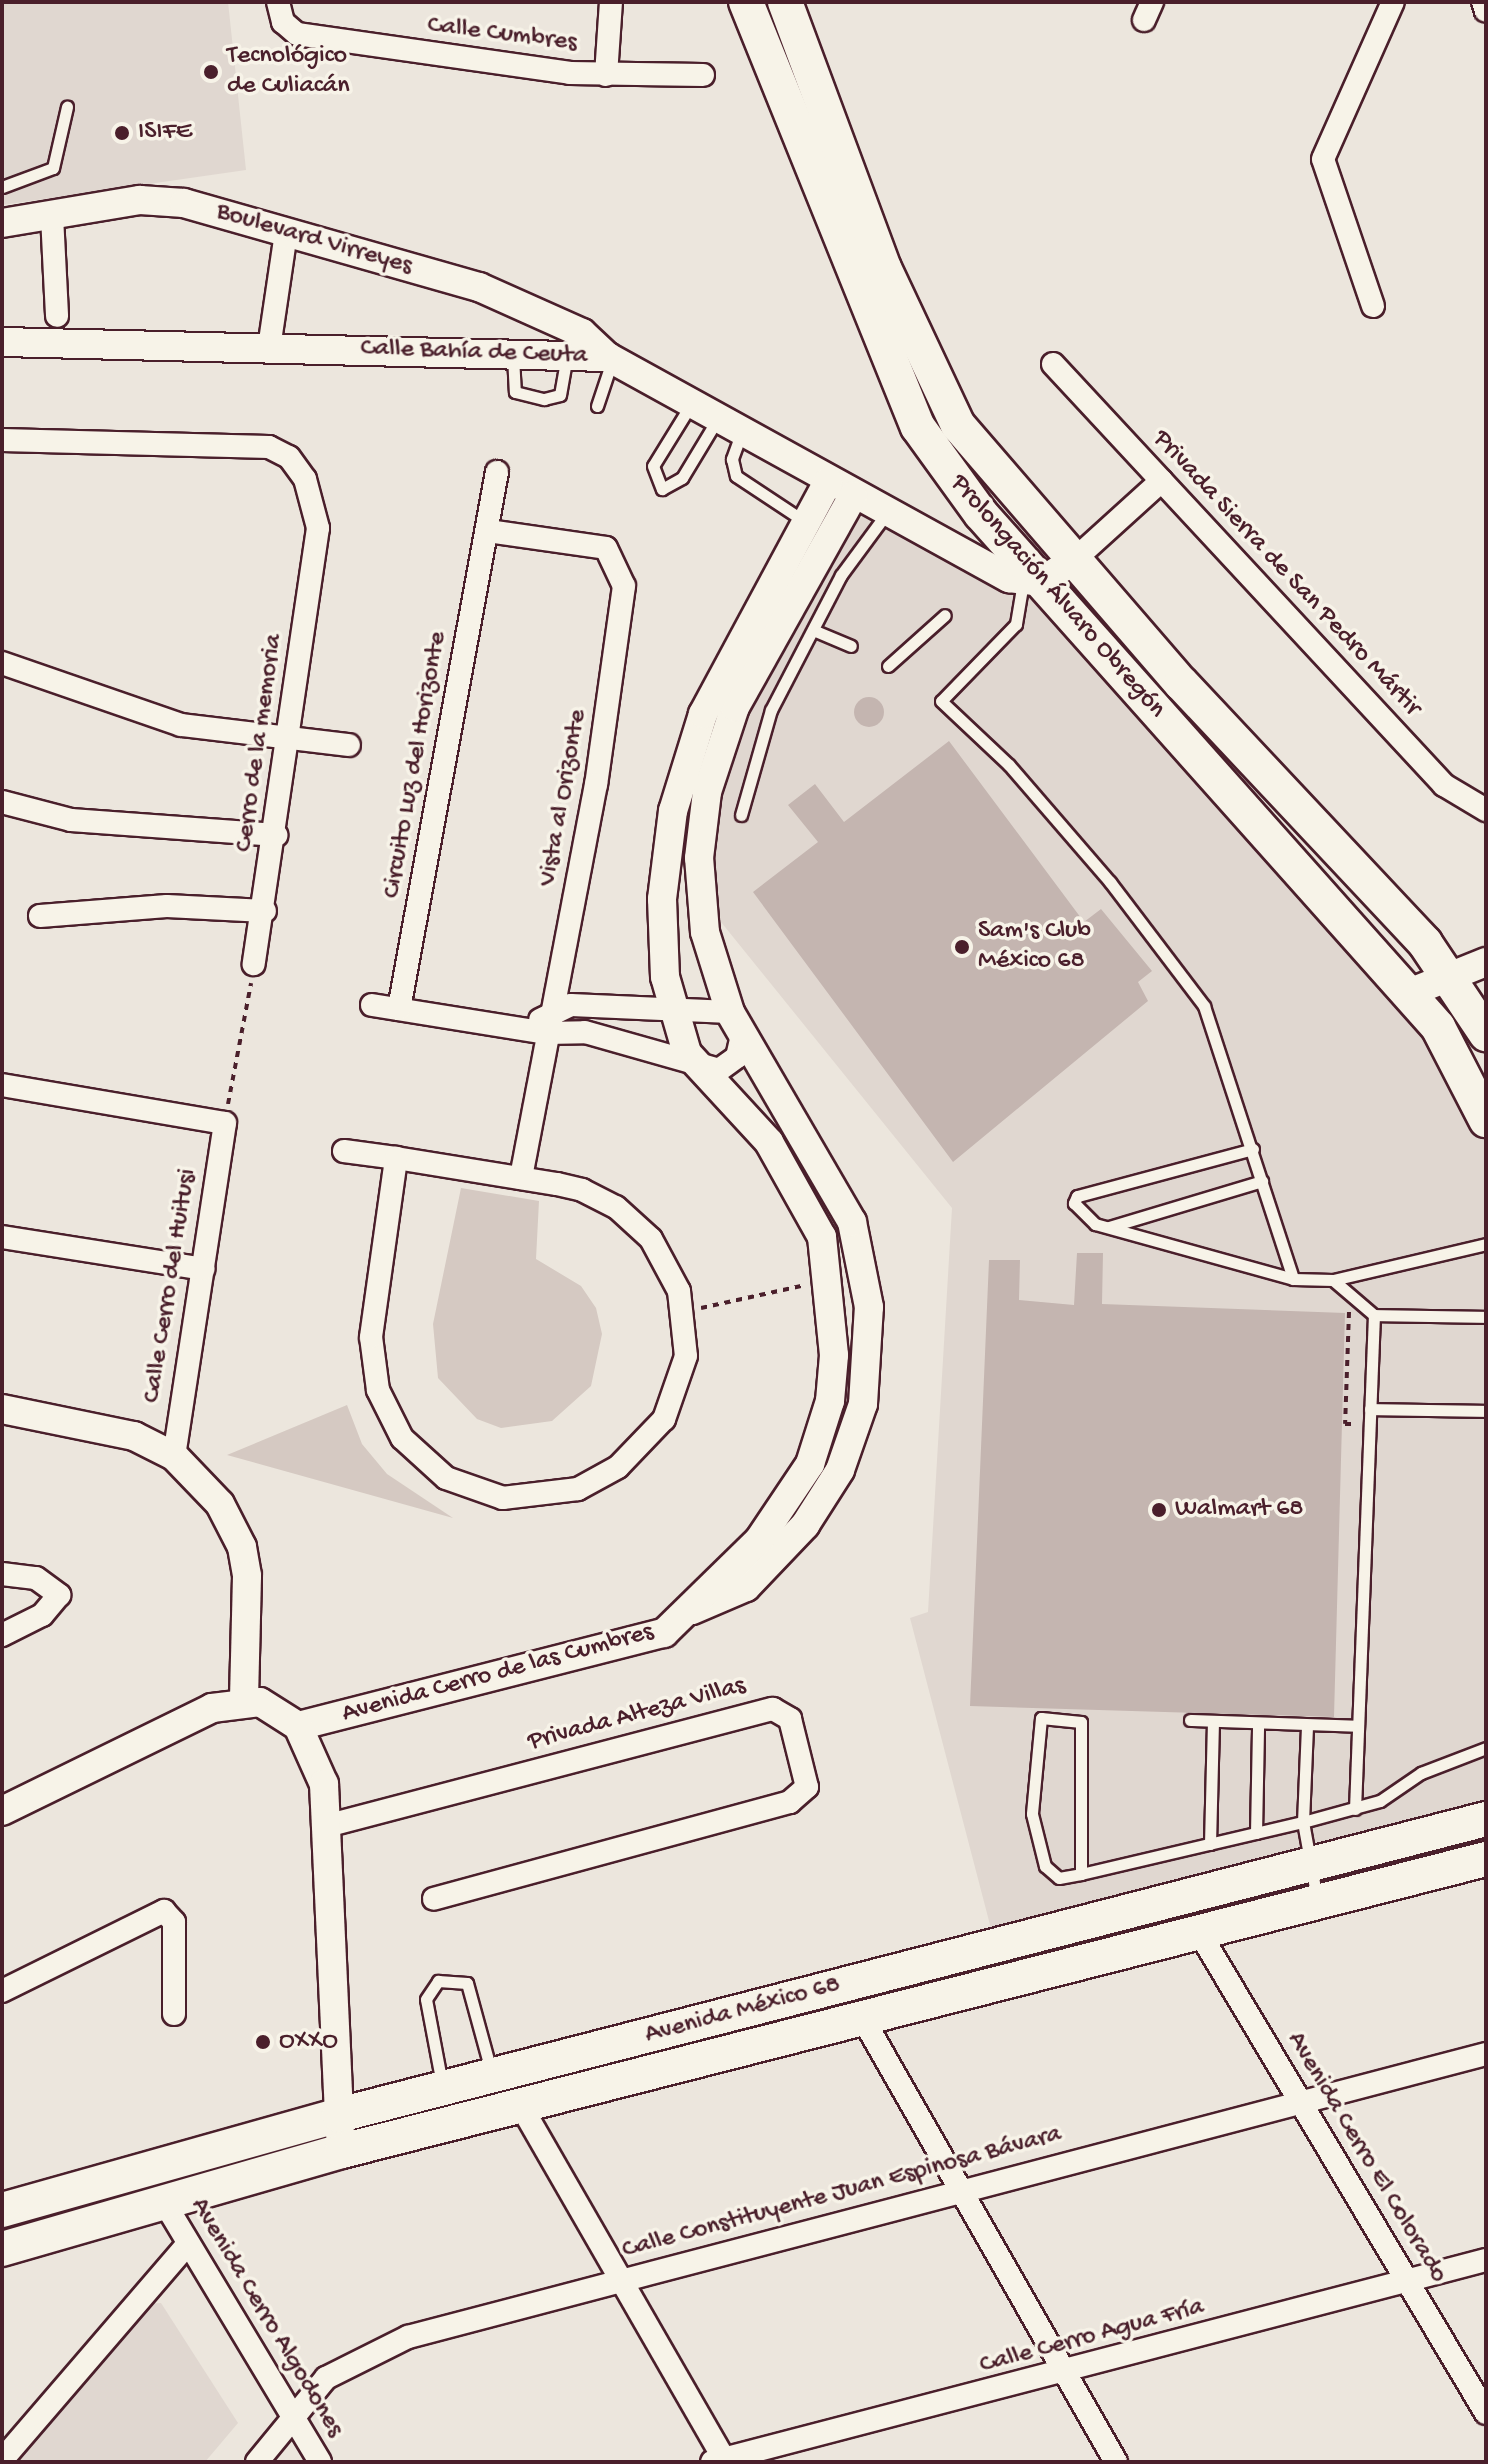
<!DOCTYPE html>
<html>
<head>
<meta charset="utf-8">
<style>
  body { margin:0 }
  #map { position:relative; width:1488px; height:2464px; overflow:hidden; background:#ece6dd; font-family:"Gochi Hand",sans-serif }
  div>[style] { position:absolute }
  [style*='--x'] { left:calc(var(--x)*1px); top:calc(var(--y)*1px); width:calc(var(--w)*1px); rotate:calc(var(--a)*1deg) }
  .built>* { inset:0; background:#e0d7d0 }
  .green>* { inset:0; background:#d5c9c2 }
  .building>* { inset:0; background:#c4b5b0 }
  .round { border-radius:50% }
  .path>* { height:4px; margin-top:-2px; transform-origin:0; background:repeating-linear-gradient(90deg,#4a1f2b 0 6px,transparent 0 12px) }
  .roads { filter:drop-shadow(2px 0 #4a1f2b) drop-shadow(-2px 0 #4a1f2b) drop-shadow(0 2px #4a1f2b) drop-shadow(0 -2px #4a1f2b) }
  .service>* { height:11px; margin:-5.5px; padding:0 5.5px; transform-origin:5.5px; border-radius:5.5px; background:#f7f3e8 }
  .minor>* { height:22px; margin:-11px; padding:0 11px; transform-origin:11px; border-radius:11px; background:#f7f3e8 }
  .tertiary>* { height:28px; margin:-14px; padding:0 14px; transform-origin:14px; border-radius:14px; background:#f7f3e8 }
  .primary>* { height:34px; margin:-17px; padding:0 17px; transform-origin:17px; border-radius:17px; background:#f7f3e8 }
  .dots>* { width:22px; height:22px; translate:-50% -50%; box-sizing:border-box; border:4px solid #f7f3e8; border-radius:50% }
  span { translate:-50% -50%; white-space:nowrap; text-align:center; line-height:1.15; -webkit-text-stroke:7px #f7f3e8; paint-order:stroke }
  .street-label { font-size:26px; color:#4a1f2b }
  .poi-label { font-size:26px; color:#4a1f2b }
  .left { translate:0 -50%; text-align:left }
  .frame { position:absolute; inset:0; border:4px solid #4a1f2b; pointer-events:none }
</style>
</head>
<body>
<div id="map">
  <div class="built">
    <i style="clip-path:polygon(2px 2px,228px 2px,246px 170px,2px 205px)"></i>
    <i style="clip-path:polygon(853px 496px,1054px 593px,1409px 993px,1486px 1126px,1486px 1820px,995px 1944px,910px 1618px,928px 1612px,952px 1208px,700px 896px,707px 792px)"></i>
    <i style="clip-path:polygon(161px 2303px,238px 2423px,205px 2462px,11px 2462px,147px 2304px)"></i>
  </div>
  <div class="green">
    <i style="clip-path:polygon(461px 1188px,539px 1201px,536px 1259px,581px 1286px,596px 1308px,602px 1334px,591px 1386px,552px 1421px,501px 1428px,477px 1419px,438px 1378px,433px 1324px)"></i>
    <i style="clip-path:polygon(347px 1405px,362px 1444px,387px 1474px,453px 1518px,227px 1455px)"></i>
  </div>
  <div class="building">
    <i class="round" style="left:854px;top:697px;width:30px;height:30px"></i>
    <i style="clip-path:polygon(949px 741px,1084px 922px,1101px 909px,1152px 971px,1138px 982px,1148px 1001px,953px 1162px,753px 892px,818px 842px,788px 805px,815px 784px,844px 822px)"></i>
    <i style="clip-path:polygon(1077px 1253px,1103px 1253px,1102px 1304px,1345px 1313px,1334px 1717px,970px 1706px,989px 1260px,1020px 1260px,1019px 1300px,1074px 1305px)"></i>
  </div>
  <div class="path">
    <i style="--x:228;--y:1104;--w:123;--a:-79.2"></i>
    <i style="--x:701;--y:1308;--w:107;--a:-12.4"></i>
    <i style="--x:1349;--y:1312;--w:112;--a:92"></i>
    <i style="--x:1345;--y:1424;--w:11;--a:0"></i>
  </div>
  <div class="roads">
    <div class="service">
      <i style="--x:2;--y:187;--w:54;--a:-20.4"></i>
      <i style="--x:53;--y:168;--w:63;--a:-77.1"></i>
      <i style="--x:513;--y:356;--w:36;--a:87"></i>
      <i style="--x:515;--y:392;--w:30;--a:14"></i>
      <i style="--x:544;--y:399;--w:16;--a:-14"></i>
      <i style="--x:560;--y:395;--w:39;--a:-80"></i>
      <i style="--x:597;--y:406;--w:47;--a:-71.6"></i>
      <i style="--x:690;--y:406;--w:70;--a:121.7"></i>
      <i style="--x:653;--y:466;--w:25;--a:69"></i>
      <i style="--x:662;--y:489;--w:23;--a:-29"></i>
      <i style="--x:682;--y:478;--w:68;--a:-58.9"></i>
      <i style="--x:741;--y:434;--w:27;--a:110"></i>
      <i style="--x:732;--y:459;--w:17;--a:77"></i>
      <i style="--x:736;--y:476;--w:82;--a:33.5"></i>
      <i style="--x:1023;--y:582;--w:43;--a:99.5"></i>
      <i style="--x:1016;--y:624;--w:107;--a:134.2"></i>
      <i style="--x:941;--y:701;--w:93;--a:43.3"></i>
      <i style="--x:1009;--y:765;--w:155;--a:49.2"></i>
      <i style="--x:1110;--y:882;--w:156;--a:52.8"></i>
      <i style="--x:1204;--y:1006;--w:287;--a:71.9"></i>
      <i style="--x:1293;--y:1279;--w:40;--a:1.4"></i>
      <i style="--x:1333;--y:1280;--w:157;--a:-13.2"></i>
      <i style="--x:813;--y:630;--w:41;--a:22.8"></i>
      <i style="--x:888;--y:666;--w:76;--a:-41.8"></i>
      <i style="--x:741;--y:815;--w:109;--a:-74.1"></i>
      <i style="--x:771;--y:710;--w:152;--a:-62.6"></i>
      <i style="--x:841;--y:575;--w:76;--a:-53.6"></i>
      <i style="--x:1253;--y:1149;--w:182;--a:165"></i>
      <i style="--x:1077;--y:1196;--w:8;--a:113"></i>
      <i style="--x:1074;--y:1203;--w:30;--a:45"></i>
      <i style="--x:1095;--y:1224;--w:205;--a:15.5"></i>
      <i style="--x:1109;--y:1227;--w:160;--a:-16.7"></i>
      <i style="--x:1333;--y:1280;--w:54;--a:40.5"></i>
      <i style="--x:1370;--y:1409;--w:116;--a:1"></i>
      <i style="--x:1190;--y:1720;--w:168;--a:2"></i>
      <i style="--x:1355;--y:1809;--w:494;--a:-87.8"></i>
      <i style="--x:1374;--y:1315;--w:112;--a:1"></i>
      <i style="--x:1256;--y:1833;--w:109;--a:-88.9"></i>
      <i style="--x:1210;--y:1844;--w:122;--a:-88.6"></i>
      <i style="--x:1081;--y:1874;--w:152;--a:-90"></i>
      <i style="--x:1081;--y:1722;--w:40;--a:-174.3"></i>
      <i style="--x:1041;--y:1718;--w:96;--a:95.4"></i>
      <i style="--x:1032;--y:1814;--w:54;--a:76"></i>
      <i style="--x:1045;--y:1866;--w:18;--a:41"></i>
      <i style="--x:1059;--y:1878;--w:22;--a:-10"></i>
      <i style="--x:1081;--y:1874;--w:228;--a:-13.2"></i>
      <i style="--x:1303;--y:1822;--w:96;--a:-87.6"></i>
      <i style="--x:1317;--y:1899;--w:78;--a:-100.3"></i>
      <i style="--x:1303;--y:1822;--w:80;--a:-15.3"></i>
      <i style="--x:1380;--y:1801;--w:50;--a:-34.3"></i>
      <i style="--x:1421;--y:1773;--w:70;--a:-21"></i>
      <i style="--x:442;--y:2084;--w:86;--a:-100.7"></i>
      <i style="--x:426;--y:1999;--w:22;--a:-56"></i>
      <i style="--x:438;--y:1981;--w:29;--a:4"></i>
      <i style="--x:467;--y:1983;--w:91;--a:74.7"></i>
    </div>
    <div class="minor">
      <i style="--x:278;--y:2;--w:21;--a:76"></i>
      <i style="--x:283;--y:22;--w:18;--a:41"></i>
      <i style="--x:297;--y:34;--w:276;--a:8.1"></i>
      <i style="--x:570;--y:73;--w:133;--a:0.9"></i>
      <i style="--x:1483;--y:2;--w:9;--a:72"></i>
      <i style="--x:1144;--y:20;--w:20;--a:-66"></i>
      <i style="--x:606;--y:75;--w:73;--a:-86.1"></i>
      <i style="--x:52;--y:216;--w:100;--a:87.1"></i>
      <i style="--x:1373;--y:306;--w:155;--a:-108.8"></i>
      <i style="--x:1323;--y:159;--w:172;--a:-66"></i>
      <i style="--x:269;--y:348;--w:116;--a:-81.6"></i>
      <i style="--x:1053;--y:364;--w:575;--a:47.12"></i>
      <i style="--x:1444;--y:785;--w:49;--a:30.8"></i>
      <i style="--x:2;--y:440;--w:267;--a:1.5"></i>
      <i style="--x:269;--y:447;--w:22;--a:27"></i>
      <i style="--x:289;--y:457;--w:27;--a:54"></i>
      <i style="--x:305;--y:479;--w:51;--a:75.1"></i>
      <i style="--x:318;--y:528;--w:441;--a:98.4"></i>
      <i style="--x:488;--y:531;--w:119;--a:8.2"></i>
      <i style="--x:606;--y:548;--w:42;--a:64.7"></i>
      <i style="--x:624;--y:586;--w:200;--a:98"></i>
      <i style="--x:596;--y:784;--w:401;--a:100.8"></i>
      <i style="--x:1074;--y:560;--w:118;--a:-42.2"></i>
      <i style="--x:2;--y:663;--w:189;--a:19.1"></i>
      <i style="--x:181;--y:725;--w:169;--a:6.8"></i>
      <i style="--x:2;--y:802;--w:71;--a:14.6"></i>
      <i style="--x:71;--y:820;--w:206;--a:4.2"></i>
      <i style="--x:40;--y:916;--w:127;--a:-4.5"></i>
      <i style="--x:167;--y:906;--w:98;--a:2.9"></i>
      <i style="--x:372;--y:1005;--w:176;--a:9.1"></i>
      <i style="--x:546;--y:1033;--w:39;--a:-1"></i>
      <i style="--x:585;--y:1032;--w:139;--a:15.8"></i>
      <i style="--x:719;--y:1070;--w:22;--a:-36"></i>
      <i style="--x:737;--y:1057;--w:23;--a:-77"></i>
      <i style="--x:399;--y:1009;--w:546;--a:-79.66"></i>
      <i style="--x:540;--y:1020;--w:34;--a:-26"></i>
      <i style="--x:571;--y:1005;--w:159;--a:2.5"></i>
      <i style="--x:2;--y:1085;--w:226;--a:9.7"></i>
      <i style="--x:225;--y:1123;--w:337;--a:98.7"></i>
      <i style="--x:344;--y:1151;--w:52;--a:7.7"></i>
      <i style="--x:396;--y:1158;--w:163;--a:9.2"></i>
      <i style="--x:557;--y:1184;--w:26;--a:13"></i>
      <i style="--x:582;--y:1190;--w:38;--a:27"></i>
      <i style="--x:616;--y:1207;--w:47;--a:42.4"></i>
      <i style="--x:651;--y:1239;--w:59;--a:61.7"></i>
      <i style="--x:679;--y:1291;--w:65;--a:83.9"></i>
      <i style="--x:686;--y:1356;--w:67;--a:109.2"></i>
      <i style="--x:664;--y:1419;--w:66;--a:133.8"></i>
      <i style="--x:618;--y:1467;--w:46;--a:151.2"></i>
      <i style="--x:578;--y:1489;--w:76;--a:173.2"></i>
      <i style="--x:503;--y:1498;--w:60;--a:-160.7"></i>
      <i style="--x:446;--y:1478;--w:59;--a:-137.7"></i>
      <i style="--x:402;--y:1438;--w:54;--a:-116.6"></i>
      <i style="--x:378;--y:1390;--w:53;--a:-97.5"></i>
      <i style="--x:371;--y:1337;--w:181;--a:-82"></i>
      <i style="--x:2;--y:1237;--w:204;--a:9"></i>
      <i style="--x:2;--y:1574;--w:34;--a:7"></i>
      <i style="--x:36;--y:1578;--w:29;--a:36"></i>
      <i style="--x:59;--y:1595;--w:26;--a:130"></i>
      <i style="--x:42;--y:1615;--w:45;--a:153.4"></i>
      <i style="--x:326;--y:1826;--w:462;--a:-14.7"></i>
      <i style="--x:773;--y:1709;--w:20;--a:30"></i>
      <i style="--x:790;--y:1719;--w:70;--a:76"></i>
      <i style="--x:807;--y:1787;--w:23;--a:139"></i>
      <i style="--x:790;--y:1802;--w:369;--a:164.8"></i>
      <i style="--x:1199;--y:1932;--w:560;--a:59.18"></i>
      <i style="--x:2;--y:1991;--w:181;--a:-26.3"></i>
      <i style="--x:164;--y:1911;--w:15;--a:48"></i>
      <i style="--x:174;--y:1922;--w:92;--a:90"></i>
      <i style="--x:863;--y:2019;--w:510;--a:60.27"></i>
      <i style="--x:521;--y:2106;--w:411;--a:60.1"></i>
      <i style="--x:164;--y:2202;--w:303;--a:59"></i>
      <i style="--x:2;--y:2460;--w:284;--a:-49.3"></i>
      <i style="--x:257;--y:2462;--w:109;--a:-50.6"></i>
      <i style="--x:326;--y:2378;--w:92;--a:-26.6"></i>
      <i style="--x:408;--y:2337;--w:1115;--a:-14.71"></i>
      <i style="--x:712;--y:2462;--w:800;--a:-14.63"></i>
    </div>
    <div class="tertiary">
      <i style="--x:2;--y:223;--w:140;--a:-9.5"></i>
      <i style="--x:140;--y:200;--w:44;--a:3.9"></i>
      <i style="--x:184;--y:203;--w:307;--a:15.9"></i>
      <i style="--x:479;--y:287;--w:113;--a:24.1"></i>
      <i style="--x:582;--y:333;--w:35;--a:43"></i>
      <i style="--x:2;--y:342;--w:606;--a:1.42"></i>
      <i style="--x:608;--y:357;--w:458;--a:28.9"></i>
      <i style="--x:1009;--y:578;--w:32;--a:7"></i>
      <i style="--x:1041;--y:582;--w:40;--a:-34"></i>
      <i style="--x:1409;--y:993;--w:83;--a:-21.9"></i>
      <i style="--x:2;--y:1409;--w:135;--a:11.6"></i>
      <i style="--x:134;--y:1436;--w:45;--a:26.6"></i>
      <i style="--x:174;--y:1456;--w:66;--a:46.2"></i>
      <i style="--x:220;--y:1504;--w:48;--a:62.9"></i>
      <i style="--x:242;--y:1547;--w:29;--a:80"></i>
      <i style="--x:247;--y:1576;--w:124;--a:91.4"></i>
      <i style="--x:692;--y:1610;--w:59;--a:-23.1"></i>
      <i style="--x:746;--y:1587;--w:86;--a:-46.4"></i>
      <i style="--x:805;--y:1525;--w:65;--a:-57.5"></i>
      <i style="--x:840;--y:1470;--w:70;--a:-70.8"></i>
      <i style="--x:863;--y:1404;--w:97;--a:-86.5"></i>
      <i style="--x:869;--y:1307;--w:87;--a:-101.3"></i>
      <i style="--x:852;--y:1222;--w:243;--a:-120.2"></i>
      <i style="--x:730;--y:1012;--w:84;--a:-107.4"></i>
      <i style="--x:705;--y:932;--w:74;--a:-94.6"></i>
      <i style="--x:699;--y:858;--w:66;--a:-83.1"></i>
      <i style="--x:707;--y:792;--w:89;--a:-71.8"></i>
      <i style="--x:735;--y:707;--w:242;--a:-60.8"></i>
      <i style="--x:298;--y:1726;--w:378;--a:-14.3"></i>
      <i style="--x:664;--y:1633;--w:133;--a:-44.4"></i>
      <i style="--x:759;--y:1540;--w:92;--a:-56.1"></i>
      <i style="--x:810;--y:1464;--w:66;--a:-72.4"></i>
      <i style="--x:830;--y:1401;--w:46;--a:-85"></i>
      <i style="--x:834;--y:1355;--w:119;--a:-95.8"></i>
      <i style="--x:822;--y:1237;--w:109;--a:-119.2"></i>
      <i style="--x:769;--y:1142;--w:121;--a:-132.7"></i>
      <i style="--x:687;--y:1053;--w:79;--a:-106.1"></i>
      <i style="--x:665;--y:977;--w:78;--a:-92.2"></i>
      <i style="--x:662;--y:899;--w:89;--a:-82.9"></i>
      <i style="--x:673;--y:811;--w:102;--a:-72.8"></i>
      <i style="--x:703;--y:714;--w:264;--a:-61.7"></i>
      <i style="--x:2;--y:1811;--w:234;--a:-26.1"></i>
      <i style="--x:212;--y:1708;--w:48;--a:-7.1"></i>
      <i style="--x:260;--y:1702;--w:45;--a:32.3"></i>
      <i style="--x:298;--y:1726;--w:64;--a:65.9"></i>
      <i style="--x:324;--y:1784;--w:350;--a:87.4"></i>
    </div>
    <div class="primary">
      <i style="--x:746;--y:2;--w:458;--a:68"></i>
      <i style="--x:918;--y:427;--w:107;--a:54.1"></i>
      <i style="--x:981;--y:514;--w:687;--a:48.3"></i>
      <i style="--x:1438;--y:1027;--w:105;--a:62.7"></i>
      <i style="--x:785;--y:2;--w:284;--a:69.6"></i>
      <i style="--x:884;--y:268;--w:174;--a:64.8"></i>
      <i style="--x:958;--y:425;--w:341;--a:49.2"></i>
      <i style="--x:1181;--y:683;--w:357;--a:46.8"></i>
      <i style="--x:1425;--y:943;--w:110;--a:56.2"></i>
      <i style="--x:2;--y:2210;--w:350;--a:-15.7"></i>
      <i style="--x:339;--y:2115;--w:1185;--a:-14.47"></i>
      <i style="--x:2;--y:2249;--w:354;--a:-16.1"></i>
      <i style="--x:342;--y:2151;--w:1181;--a:-14.32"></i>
    </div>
  </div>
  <div class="dots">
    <i style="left:211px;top:72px;background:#4a1f2b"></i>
    <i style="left:122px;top:133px;background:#4a1f2b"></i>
    <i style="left:962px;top:947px;background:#4a1f2b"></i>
    <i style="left:1159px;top:1510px;background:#4a1f2b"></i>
    <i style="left:263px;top:2042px;background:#4a1f2b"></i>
  </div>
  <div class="street-label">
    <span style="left:502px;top:35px;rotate:7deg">Calle Cumbres</span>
    <span style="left:314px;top:240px;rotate:16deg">Boulevard Virreyes</span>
    <span style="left:474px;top:353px;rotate:2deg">Calle Bahía de Ceuta</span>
    <span style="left:1286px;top:574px;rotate:47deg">Privada Sierra de San Pedro Mártir</span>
    <span style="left:1057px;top:597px;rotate:49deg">Prolongación Álvaro Obregón</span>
    <span style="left:260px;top:743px;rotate:-82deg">Cerro de la memoria</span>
    <span style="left:416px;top:765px;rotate:-80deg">Circuito Luz del Horizonte</span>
    <span style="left:564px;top:798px;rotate:-80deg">Vista al Orizonte</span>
    <span style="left:171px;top:1286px;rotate:-81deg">Calle Cerro del Huitusi</span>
    <span style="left:498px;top:1674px;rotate:-15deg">Avenida Cerro de las Cumbres</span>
    <span style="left:637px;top:1715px;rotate:-15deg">Privada Alteza Villas</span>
    <span style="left:743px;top:2011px;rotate:-15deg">Avenida México 68</span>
    <span style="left:1366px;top:2158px;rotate:59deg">Avenida Cerro El Colorado</span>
    <span style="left:842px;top:2193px;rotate:-15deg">Calle Constituyente Juan Espinosa Bávara</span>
    <span style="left:266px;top:2318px;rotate:59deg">Avenida Cerro Algodones</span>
    <span style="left:1092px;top:2337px;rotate:-15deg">Calle Cerro Agua Fría</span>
  </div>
  <div class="poi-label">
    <span class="left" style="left:227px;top:72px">Tecnológico<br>de Culiacán</span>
    <span class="left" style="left:138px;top:133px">ISIFE</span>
    <span class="left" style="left:978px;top:947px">Sam's Club<br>México 68</span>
    <span class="left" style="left:1175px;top:1510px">Walmart 68</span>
    <span class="left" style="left:279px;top:2042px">OXXO</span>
  </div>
  <div class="frame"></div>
</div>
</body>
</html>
